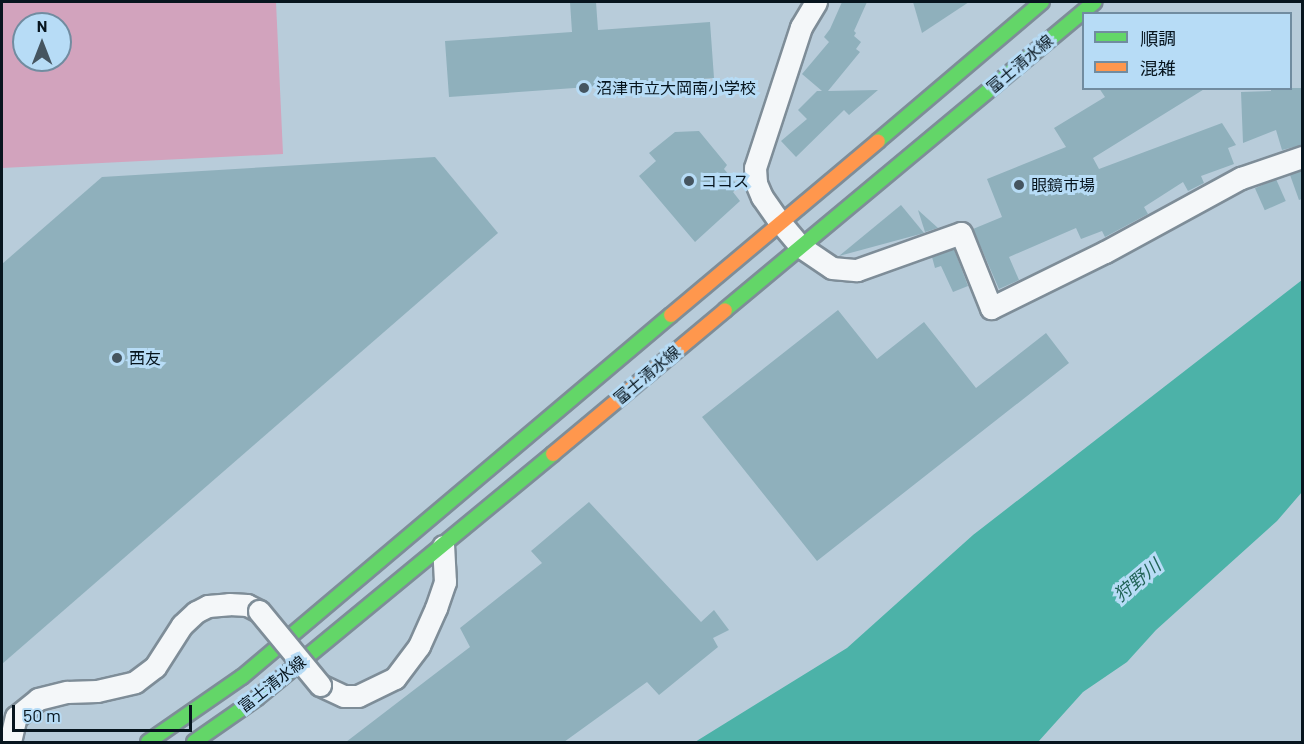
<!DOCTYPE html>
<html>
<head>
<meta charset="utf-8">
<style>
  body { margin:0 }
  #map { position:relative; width:1304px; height:744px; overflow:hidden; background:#b8ccda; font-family:Barlow,"Noto Sans JP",sans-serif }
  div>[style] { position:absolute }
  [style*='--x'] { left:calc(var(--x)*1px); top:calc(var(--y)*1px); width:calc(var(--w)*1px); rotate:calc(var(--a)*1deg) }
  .green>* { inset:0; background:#d2a3bd }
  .water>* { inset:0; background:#4cb2a8 }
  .building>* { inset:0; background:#8fb0bc; transform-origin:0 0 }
  .roads { filter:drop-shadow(2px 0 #7e8d98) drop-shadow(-2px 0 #7e8d98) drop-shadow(0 2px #7e8d98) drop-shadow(0 -2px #7e8d98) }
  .street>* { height:21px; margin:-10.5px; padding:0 10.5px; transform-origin:10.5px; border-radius:10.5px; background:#f4f7f9 }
  .fast>* { height:14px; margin:-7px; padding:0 7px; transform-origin:7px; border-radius:7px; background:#63d668 }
  .slow>* { height:14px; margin:-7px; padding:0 7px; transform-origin:7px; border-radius:7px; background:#ff974d }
  .bridges { filter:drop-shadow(2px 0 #7e8d98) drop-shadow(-2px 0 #7e8d98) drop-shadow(0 2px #7e8d98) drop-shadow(0 -2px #7e8d98) }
  .street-bridge>* { height:21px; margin:-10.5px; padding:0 10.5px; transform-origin:10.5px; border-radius:10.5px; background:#f4f7f9 }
  .dots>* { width:16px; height:16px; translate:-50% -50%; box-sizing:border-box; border:3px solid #b7dcf6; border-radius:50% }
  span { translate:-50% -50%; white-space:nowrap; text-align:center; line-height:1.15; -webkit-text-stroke:6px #b7dcf6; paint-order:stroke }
  .street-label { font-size:16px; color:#07151e }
  .poi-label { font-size:16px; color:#07151e }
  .left { translate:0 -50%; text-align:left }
  .water-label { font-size:18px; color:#226458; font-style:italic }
  .frame { position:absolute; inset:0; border:3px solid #07151e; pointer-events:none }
  .legend { position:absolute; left:1082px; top:12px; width:210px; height:78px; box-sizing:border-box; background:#b7dcf6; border:2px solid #718ca0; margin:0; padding:8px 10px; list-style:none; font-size:18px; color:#07151e }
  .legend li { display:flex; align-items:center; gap:12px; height:30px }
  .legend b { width:30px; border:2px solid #718ca0 }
  .north { position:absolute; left:12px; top:12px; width:60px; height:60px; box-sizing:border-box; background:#b7dcf6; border:2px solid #718ca0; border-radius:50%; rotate:0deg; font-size:16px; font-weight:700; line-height:24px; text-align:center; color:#07151e }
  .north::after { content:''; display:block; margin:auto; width:21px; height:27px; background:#455560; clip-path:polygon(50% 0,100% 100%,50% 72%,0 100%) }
  .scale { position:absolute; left:12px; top:705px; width:180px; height:27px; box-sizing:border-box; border:3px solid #07151e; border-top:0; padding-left:8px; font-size:18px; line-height:21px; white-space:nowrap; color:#07151e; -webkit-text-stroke:4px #b7dcf6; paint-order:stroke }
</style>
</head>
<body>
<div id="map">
  <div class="green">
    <i style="clip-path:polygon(evenodd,2px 2px,276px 2px,283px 154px,2px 168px,2px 2px,24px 24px,60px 24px,60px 60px,24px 60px,24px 24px)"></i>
  </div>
  <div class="water">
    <i style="clip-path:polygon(1302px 280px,1302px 492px,1277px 521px,1156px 630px,1127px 662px,1083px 692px,1038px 742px,695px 742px,847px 648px,973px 535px)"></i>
  </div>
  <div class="building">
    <i style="clip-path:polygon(570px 2px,596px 2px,598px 30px,710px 22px,714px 78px,449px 97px,445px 41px,572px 32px)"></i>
    <i style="clip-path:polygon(842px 2px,867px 2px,854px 31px,856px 33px,854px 36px,861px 42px,856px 49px,860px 52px,828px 91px,878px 90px,849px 115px,844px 110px,796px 157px,781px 141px,807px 119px,798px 110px,817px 91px,822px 91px,802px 74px,829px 42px,824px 37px,830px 29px)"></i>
    <i style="clip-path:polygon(913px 2px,969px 2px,922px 33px)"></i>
    <i style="clip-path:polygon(1099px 88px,1206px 88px,1093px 158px,1099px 169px,1222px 123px,1236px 145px,1228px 148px,1234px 164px,1201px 176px,1204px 183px,1188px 191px,1183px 182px,1144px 207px,1148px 214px,1105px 237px,1102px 231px,1081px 239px,1076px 228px,1009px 257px,1019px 280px,999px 289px,973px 229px,1002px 217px,987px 179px,1066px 147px,1054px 128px,1105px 97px)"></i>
    <i style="clip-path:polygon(1271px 88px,1302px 88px,1302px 145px,1282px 150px,1276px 130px,1243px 143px,1241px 92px,1271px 91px)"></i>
    <i style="clip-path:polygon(699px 131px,727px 165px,724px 169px,739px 187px,733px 192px,740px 201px,695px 242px,639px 176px,656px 161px,649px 153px,675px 132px)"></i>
    <i style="clip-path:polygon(435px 157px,498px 233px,2px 664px,2px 264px,102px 177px)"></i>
    <i style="clip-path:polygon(1302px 170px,1302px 199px,1299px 200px,1290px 175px)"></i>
    <i style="left:1276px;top:179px;width:24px;height:23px;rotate:66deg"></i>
    <i style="clip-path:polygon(901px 205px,924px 233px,839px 256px)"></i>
    <i style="clip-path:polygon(918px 210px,938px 228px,925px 232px)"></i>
    <i style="clip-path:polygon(954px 249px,968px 286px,953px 292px,941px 266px,935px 268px,932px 257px)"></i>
    <i style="clip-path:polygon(838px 310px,877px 359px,924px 322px,976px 388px,1046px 333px,1069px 363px,817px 561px,702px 417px)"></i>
    <i style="clip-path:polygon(589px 502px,701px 622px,714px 610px,729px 630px,713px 638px,718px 647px,659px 695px,647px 682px,564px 742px,346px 742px,470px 647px,460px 628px,542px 563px,531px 551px)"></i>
  </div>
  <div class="roads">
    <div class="street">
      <i style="--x:816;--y:2;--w:29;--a:121"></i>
      <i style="--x:801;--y:27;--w:148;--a:108.1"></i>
      <i style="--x:755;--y:168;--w:15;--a:86"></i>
      <i style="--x:756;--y:183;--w:15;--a:67"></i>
      <i style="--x:762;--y:197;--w:29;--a:55"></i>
      <i style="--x:779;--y:221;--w:34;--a:50"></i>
      <i style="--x:801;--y:247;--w:37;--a:34"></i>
      <i style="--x:832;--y:268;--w:25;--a:5"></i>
      <i style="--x:857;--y:270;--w:110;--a:-19.6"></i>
      <i style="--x:961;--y:233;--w:81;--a:68.2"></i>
      <i style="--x:991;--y:308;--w:127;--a:-26.2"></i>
      <i style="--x:1105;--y:252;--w:155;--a:-28.6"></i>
      <i style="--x:1241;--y:178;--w:65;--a:-19"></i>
      <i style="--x:320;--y:685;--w:26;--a:25"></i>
      <i style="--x:344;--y:696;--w:14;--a:0"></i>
      <i style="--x:358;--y:696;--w:41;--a:-25.9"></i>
      <i style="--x:395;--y:678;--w:40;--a:-53"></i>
      <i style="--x:419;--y:646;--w:42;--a:-65.9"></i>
      <i style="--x:436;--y:608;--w:28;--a:-71"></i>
      <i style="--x:445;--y:582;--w:36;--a:-93"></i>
      <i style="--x:10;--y:742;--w:26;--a:-77"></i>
      <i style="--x:16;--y:717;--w:28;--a:-39"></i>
      <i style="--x:38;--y:699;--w:30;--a:-14"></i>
      <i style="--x:67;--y:692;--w:30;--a:-2"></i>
      <i style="--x:97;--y:691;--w:39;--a:-13"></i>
      <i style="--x:135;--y:682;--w:25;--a:-37"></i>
      <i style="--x:155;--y:667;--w:50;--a:-57.3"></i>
      <i style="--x:182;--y:625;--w:19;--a:-43"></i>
      <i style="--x:196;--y:612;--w:13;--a:-27"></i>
      <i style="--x:208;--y:606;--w:21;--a:-5"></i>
      <i style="--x:229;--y:604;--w:18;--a:3"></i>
      <i style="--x:247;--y:605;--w:13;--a:27"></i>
    </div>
    <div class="fast">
      <i style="--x:878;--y:141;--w:215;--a:-40.3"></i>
      <i style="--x:725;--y:310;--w:481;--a:-39.8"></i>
      <i style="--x:148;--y:742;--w:114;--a:-34.7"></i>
      <i style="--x:242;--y:677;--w:561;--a:-40.16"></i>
      <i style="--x:194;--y:742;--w:77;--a:-34.9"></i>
      <i style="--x:257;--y:698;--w:384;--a:-39.5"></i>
    </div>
    <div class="slow">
      <i style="--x:671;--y:315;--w:270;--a:-40"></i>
      <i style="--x:553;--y:454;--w:224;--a:-39.9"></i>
    </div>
  </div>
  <div class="bridges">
    <div class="street-bridge">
      <i style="--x:259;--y:611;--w:96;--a:50.5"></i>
    </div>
  </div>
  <div class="dots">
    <i style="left:584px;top:88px;background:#455560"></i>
    <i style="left:689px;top:181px;background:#455560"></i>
    <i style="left:1019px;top:185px;background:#455560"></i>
    <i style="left:117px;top:358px;background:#455560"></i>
  </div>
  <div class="street-label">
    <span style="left:1020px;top:64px;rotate:-40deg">富士清水線</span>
    <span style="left:647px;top:375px;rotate:-40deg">富士清水線</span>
    <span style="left:272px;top:684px;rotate:-38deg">富士清水線</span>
  </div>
  <div class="poi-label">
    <span class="left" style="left:596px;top:88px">沼津市立大岡南小学校</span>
    <span class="left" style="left:701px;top:181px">ココス</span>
    <span class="left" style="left:1031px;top:185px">眼鏡市場</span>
    <span class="left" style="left:129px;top:358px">西友</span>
  </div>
  <div class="water-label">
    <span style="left:1137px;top:580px;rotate:-40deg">狩野川</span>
  </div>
  <div class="frame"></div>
  <ul class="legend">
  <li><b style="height:8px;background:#63d668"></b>順調</li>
  <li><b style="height:8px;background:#ff974d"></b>混雑</li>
  </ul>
  <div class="north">N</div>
  <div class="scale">50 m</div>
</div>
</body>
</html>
